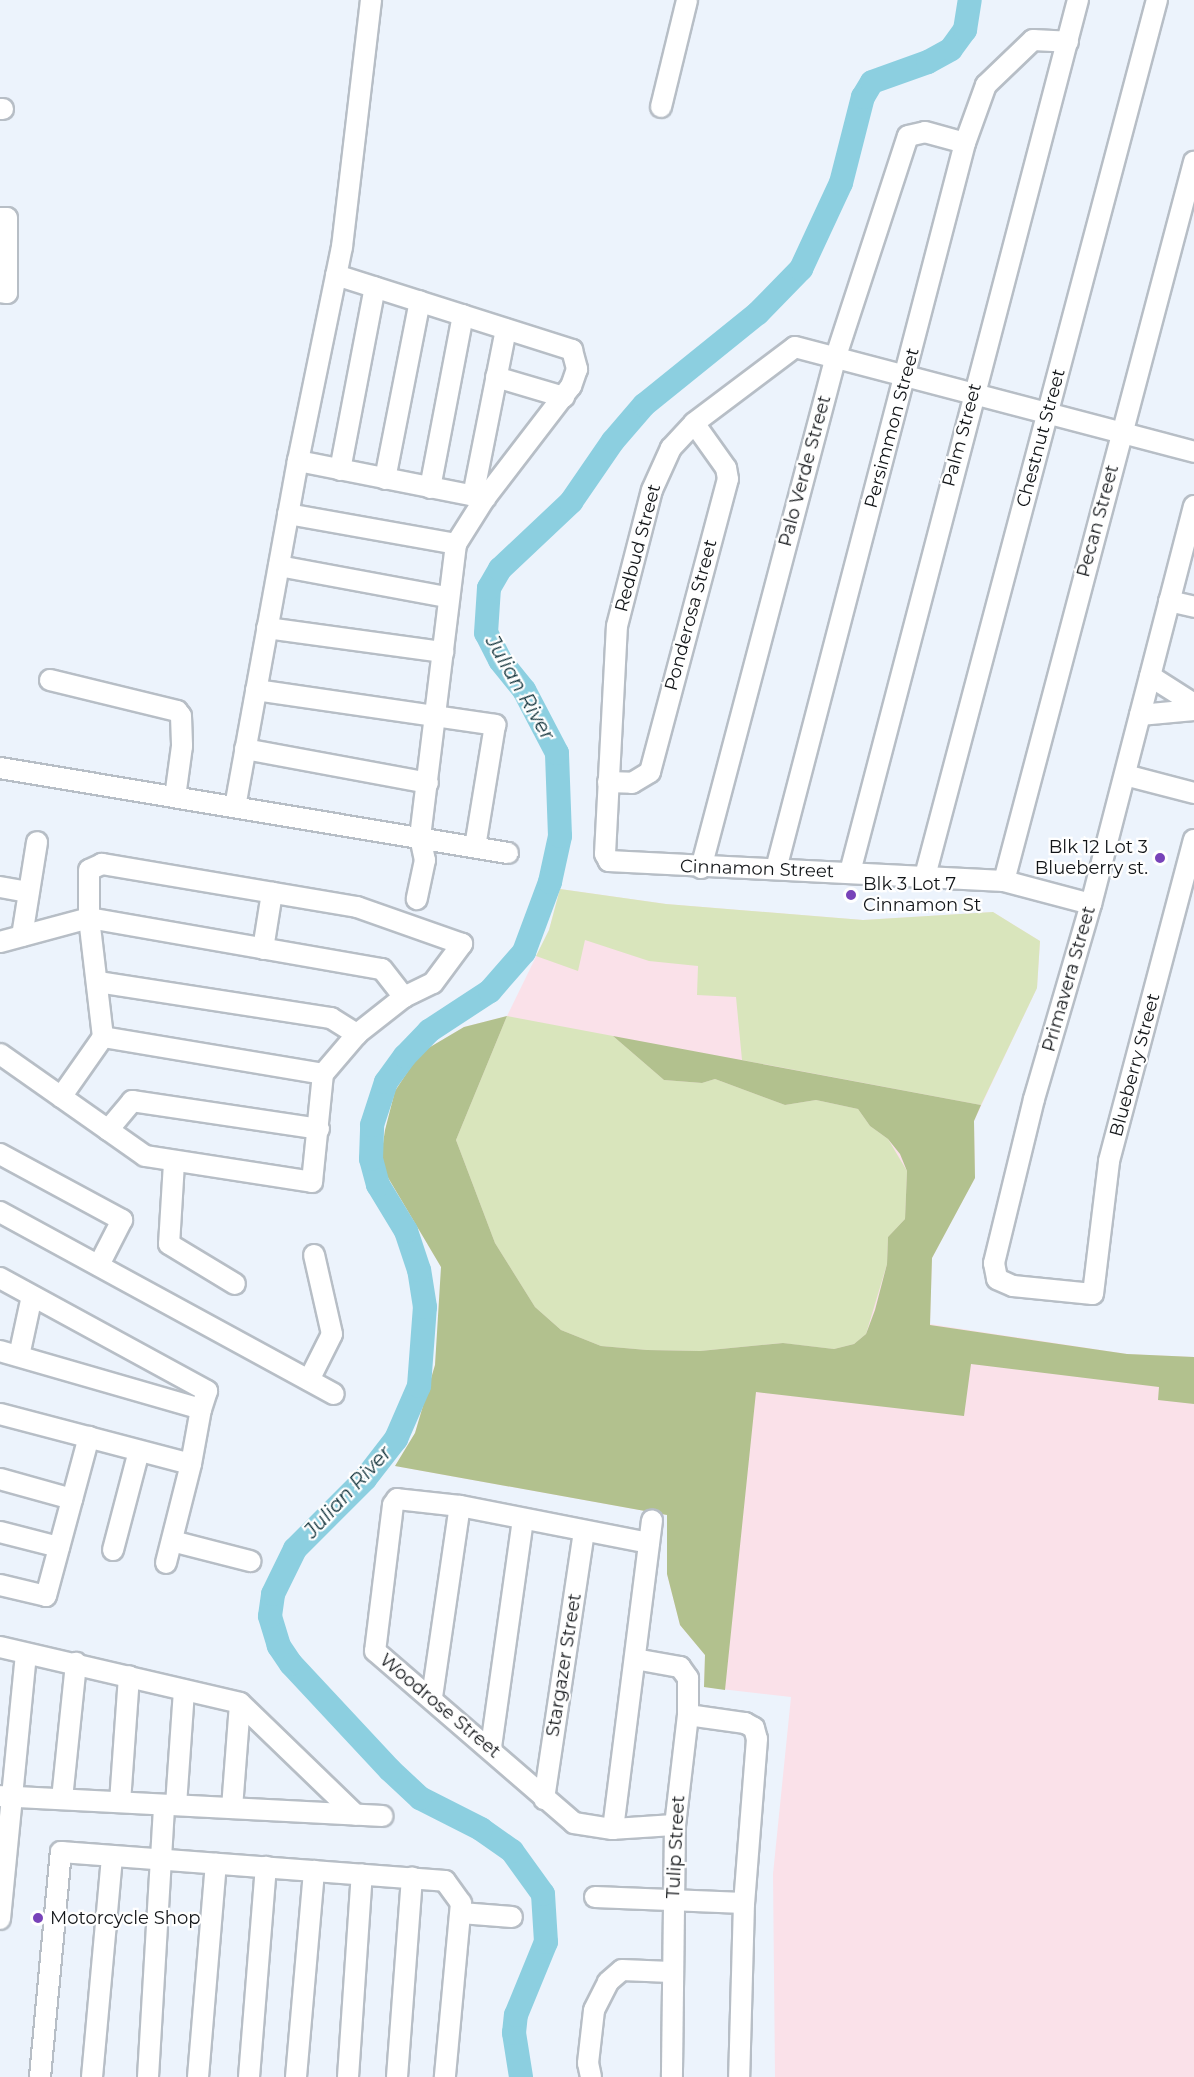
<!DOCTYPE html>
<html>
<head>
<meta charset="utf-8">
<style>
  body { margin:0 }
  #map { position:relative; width:1194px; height:2077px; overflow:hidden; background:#ecf3fc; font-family:Montserrat,sans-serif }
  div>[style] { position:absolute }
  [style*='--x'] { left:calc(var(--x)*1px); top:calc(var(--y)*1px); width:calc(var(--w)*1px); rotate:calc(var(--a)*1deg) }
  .industrial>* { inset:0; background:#fae1e9 }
  .green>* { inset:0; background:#d9e5bc }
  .forest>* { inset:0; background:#b2c18e }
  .river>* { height:24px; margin:-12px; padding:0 12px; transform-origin:12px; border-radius:12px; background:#8ccfe0 }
  .roads { filter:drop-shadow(2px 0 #b7bec6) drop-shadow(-2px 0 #b7bec6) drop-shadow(0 2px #b7bec6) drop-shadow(0 -2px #b7bec6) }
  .minor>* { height:20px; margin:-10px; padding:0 10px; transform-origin:10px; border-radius:10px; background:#fff }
  .dots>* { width:16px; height:16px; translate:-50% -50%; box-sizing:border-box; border:3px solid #fff; border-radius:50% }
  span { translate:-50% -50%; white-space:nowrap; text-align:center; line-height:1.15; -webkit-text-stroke:4.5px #fff; paint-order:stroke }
  .street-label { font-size:18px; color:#131619 }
  .poi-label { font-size:18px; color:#131619 }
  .right { translate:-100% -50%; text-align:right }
  .left { translate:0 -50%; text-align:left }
  .water-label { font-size:20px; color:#13343c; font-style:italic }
</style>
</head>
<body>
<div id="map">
  <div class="industrial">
    <i style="clip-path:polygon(560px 889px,666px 904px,863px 920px,993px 912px,1040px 941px,1037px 988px,974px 1121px,975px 1178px,932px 1258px,930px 1324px,1127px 1354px,1194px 1357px,1194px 2077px,775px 2077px,773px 1874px,791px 1697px,704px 1687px,705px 1655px,680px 1625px,667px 1574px,667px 1515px,395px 1466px,415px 1433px,435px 1365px,441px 1298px,441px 1267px,380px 1164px,395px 1091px,420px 1053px,464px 1027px,507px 1016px,549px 930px)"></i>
  </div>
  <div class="green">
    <i style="clip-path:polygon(560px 889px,666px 904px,863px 920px,993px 912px,1040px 941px,1037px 988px,981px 1105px,742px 1060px,736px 997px,697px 995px,698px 966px,649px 961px,585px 940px,578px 971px,536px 956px,549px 930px)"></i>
    <i style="clip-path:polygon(507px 1016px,613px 1036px,664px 1080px,702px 1083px,715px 1079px,785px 1105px,816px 1100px,858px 1109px,870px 1126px,888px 1139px,907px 1171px,905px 1219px,888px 1237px,887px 1264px,866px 1334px,854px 1344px,834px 1349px,782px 1343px,700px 1351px,647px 1350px,601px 1346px,561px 1330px,535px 1307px,495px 1243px,456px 1140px)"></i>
  </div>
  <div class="forest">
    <i style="clip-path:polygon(507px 1016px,456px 1140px,495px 1243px,535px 1307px,561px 1330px,601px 1346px,647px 1350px,700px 1351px,783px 1343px,834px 1349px,854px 1344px,866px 1334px,875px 1310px,887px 1264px,888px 1237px,905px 1219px,907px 1171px,900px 1154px,888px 1139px,870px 1126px,858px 1109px,816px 1100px,785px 1105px,715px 1079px,702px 1083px,664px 1080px,613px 1036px,981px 1105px,974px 1121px,975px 1178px,932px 1258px,930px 1325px,1127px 1354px,1194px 1357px,1194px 1404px,1158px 1400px,1159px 1387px,971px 1364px,964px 1416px,756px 1392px,725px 1690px,704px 1687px,705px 1655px,680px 1625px,667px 1574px,667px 1515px,395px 1466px,415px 1433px,435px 1365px,441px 1267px,380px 1164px,385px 1130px,395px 1091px,420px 1053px,464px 1027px)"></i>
  </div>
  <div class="river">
    <i style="--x:521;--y:2077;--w:45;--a:-99"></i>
    <i style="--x:514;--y:2033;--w:18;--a:-84"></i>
    <i style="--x:516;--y:2015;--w:79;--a:-67.7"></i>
    <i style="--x:546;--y:1942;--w:48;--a:-93.6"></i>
    <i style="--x:543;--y:1894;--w:53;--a:-125.8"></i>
    <i style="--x:512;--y:1851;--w:38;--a:-145"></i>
    <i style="--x:481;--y:1829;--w:68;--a:-153.1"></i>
    <i style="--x:420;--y:1798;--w:41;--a:-137"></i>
    <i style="--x:390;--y:1770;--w:145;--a:-133"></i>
    <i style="--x:291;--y:1664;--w:22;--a:-124"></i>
    <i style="--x:279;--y:1646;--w:31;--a:-107"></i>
    <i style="--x:270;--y:1616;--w:22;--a:-82"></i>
    <i style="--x:273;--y:1594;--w:50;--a:-63.9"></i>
    <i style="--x:295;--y:1549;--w:99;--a:-45"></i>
    <i style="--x:365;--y:1479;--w:51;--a:-52.2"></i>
    <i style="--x:396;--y:1439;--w:58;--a:-66.5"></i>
    <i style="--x:419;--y:1386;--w:79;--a:-85.7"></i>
    <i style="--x:425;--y:1307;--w:37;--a:-99"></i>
    <i style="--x:419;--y:1270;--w:41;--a:-108.4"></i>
    <i style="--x:406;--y:1231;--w:54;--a:-121.3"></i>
    <i style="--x:378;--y:1185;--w:27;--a:-105"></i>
    <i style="--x:371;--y:1159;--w:34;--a:-88"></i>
    <i style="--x:372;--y:1125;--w:45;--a:-72"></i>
    <i style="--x:386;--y:1082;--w:32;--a:-54"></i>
    <i style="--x:405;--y:1056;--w:35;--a:-46"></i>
    <i style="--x:429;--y:1031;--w:73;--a:-33.3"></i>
    <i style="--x:490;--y:991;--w:52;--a:-48.9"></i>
    <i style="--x:524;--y:952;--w:75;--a:-69.6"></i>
    <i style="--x:550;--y:882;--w:47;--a:-77.7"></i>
    <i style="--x:560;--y:836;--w:83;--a:-92.1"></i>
    <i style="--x:557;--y:753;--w:71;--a:-117.6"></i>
    <i style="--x:524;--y:690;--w:38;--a:-129"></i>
    <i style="--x:500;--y:660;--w:30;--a:-117"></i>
    <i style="--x:486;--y:633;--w:45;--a:-86.2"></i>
    <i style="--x:489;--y:588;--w:22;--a:-60"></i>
    <i style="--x:500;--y:569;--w:98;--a:-43.3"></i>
    <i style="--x:571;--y:502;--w:74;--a:-55.5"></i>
    <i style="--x:613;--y:441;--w:48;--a:-49.3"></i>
    <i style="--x:644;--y:405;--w:146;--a:-38.9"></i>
    <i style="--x:758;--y:313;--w:62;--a:-45.7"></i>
    <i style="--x:801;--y:269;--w:95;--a:-65.1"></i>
    <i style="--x:841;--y:183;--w:89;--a:-75.7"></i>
    <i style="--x:863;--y:97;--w:17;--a:-59"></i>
    <i style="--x:872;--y:82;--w:59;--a:-19.7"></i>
    <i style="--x:928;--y:62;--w:26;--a:-29"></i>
    <i style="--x:951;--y:49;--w:24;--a:-54"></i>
    <i style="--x:965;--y:30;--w:30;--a:-81"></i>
  </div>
  <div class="roads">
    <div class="minor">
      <i style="--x:661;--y:107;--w:110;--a:-76.3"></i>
      <i style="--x:0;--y:109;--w:3;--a:0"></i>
      <i style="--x:0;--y:218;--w:7;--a:0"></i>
      <i style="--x:7;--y:218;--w:75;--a:90"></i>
      <i style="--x:7;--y:293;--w:7;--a:-172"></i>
      <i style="--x:336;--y:275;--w:248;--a:17.6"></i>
      <i style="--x:572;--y:350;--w:20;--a:75"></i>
      <i style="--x:577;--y:369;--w:18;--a:109"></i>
      <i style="--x:571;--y:386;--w:141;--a:127.5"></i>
      <i style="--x:485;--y:498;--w:54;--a:122.2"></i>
      <i style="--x:456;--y:544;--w:295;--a:97"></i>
      <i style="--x:420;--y:837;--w:24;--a:78"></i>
      <i style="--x:425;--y:860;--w:40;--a:102"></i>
      <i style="--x:496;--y:377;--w:71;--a:16.4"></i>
      <i style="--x:298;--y:461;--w:191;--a:11.2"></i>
      <i style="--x:340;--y:470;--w:186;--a:-79.2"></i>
      <i style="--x:385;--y:479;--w:181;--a:-78.9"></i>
      <i style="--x:430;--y:488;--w:176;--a:-79.2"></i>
      <i style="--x:473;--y:496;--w:170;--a:-78.8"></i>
      <i style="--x:1194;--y:506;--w:411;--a:104.5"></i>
      <i style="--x:1091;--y:904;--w:203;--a:106.3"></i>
      <i style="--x:1034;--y:1099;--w:169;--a:103.7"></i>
      <i style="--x:994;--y:1263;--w:16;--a:79"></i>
      <i style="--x:997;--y:1279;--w:17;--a:24"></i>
      <i style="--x:1013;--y:1286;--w:80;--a:5.7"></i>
      <i style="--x:1093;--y:1294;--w:134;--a:-83.1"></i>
      <i style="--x:1109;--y:1161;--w:332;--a:-75.2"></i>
      <i style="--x:288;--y:514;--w:171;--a:10.1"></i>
      <i style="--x:279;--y:566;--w:170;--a:10.5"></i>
      <i style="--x:1169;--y:601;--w:26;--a:13"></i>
      <i style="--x:267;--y:628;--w:178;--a:7.8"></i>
      <i style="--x:1150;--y:676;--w:52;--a:32.5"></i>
      <i style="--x:50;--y:680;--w:131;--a:13.7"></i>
      <i style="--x:177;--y:711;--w:6;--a:51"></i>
      <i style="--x:181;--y:716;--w:30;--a:88"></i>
      <i style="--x:182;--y:746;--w:51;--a:97.8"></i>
      <i style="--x:256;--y:690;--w:242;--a:8.3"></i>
      <i style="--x:495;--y:725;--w:124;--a:99.3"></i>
      <i style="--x:1140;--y:715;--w:54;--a:-5.3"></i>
      <i style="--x:245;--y:749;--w:186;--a:10.5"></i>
      <i style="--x:0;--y:768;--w:515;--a:9.5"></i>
      <i style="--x:1125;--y:775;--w:71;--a:14.6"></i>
      <i style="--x:608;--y:782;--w:24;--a:2"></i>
      <i style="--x:632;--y:783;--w:21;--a:-31"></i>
      <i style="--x:650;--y:772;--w:303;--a:-75.1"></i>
      <i style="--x:728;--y:479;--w:11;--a:-100"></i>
      <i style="--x:726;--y:468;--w:55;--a:-125.4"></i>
      <i style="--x:235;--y:807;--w:352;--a:-79.7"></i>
      <i style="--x:298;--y:461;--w:218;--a:-78.4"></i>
      <i style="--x:342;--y:247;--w:249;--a:-83.3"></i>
      <i style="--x:701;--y:868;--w:529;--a:-75.23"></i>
      <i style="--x:836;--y:356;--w:231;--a:-71.9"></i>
      <i style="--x:908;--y:136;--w:17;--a:-13"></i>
      <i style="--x:925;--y:132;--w:41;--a:15.4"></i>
      <i style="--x:776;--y:869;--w:750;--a:-75.41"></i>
      <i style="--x:965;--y:143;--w:62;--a:-70.1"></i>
      <i style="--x:986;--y:85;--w:65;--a:-43.8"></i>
      <i style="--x:1033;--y:40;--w:35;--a:3"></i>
      <i style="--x:850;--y:872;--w:901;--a:-75.35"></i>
      <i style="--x:925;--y:876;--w:906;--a:-75.17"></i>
      <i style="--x:1004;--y:881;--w:744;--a:-75.2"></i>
      <i style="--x:0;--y:887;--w:29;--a:10"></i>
      <i style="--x:1091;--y:904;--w:90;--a:-165.2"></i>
      <i style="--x:1004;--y:881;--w:396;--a:-177.1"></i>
      <i style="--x:609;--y:861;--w:8;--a:-120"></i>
      <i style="--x:605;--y:854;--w:228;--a:-87"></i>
      <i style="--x:617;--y:626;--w:140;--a:-75.6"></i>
      <i style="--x:652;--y:490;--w:46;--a:-65.7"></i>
      <i style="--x:671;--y:448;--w:34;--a:-47"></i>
      <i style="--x:694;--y:423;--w:126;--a:-37"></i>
      <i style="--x:795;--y:347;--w:413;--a:14.7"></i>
      <i style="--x:22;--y:936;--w:95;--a:-80.9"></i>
      <i style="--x:0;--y:942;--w:92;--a:-15.1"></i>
      <i style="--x:89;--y:918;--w:297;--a:9.9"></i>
      <i style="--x:382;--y:969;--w:36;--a:52"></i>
      <i style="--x:263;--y:949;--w:57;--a:-80.9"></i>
      <i style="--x:98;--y:982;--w:236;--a:8.8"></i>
      <i style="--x:331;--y:1018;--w:31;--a:32"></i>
      <i style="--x:0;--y:1054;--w:177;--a:35.1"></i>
      <i style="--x:145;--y:1156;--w:169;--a:8.8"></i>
      <i style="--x:312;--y:1182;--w:109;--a:-84.2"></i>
      <i style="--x:323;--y:1074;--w:52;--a:-49.6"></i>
      <i style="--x:357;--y:1034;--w:60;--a:-38.2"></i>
      <i style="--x:404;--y:997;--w:32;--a:-26"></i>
      <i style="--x:433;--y:983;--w:49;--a:-53.4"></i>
      <i style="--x:462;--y:944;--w:111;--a:-160.6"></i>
      <i style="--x:357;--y:907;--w:259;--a:-170.4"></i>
      <i style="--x:102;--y:864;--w:14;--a:155"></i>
      <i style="--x:89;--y:870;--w:48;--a:90"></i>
      <i style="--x:89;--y:918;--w:120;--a:83.3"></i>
      <i style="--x:103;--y:1037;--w:223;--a:9.5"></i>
      <i style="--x:61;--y:1097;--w:73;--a:-55"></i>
      <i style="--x:108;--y:1130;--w:38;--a:-50"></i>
      <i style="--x:132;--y:1101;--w:189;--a:8.5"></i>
      <i style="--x:0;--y:1154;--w:139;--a:28.4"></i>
      <i style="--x:122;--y:1220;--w:51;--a:117.1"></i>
      <i style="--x:174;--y:1163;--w:81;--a:93.5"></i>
      <i style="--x:169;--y:1244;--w:77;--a:31.2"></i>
      <i style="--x:0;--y:1212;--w:380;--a:28.6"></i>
      <i style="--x:0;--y:1278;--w:236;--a:28.6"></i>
      <i style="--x:207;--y:1391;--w:19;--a:108"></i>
      <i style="--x:201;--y:1409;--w:209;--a:-163.9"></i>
      <i style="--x:19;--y:1356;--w:61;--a:-77.8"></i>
      <i style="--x:309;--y:1380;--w:51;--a:-63.4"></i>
      <i style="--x:332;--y:1334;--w:81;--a:-102.8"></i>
      <i style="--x:0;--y:1414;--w:197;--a:14.7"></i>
      <i style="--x:191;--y:1464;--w:102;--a:104.2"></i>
      <i style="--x:191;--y:1464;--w:56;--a:-79.7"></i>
      <i style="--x:0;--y:1479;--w:75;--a:15.5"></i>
      <i style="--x:0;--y:1532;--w:61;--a:14.3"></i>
      <i style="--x:172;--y:1541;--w:81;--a:14.4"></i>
      <i style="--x:649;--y:1543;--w:193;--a:-168.9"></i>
      <i style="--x:460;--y:1506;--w:63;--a:-173.7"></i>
      <i style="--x:397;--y:1499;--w:7;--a:124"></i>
      <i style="--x:393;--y:1505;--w:147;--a:97"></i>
      <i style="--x:375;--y:1651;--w:263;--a:40.8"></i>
      <i style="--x:574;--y:1823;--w:39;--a:9"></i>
      <i style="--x:613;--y:1829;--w:62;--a:-3.7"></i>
      <i style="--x:113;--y:1550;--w:102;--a:-75.3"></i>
      <i style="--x:0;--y:1585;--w:47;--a:13.4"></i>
      <i style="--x:46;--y:1596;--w:165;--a:-74.9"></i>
      <i style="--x:0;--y:1647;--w:246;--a:13.1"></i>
      <i style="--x:240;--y:1703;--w:161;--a:44"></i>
      <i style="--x:635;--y:1659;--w:46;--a:10.1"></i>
      <i style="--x:680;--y:1667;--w:14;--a:54"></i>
      <i style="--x:688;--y:1678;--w:37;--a:90"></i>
      <i style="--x:688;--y:1715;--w:111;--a:96.7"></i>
      <i style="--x:675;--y:1825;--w:252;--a:90.7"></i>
      <i style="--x:432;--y:1697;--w:193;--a:-81.7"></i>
      <i style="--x:688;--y:1715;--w:58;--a:8"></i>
      <i style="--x:745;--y:1723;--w:10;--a:29"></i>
      <i style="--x:754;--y:1728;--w:11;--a:75"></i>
      <i style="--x:757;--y:1739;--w:165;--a:94.5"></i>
      <i style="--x:744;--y:1903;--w:174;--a:91.6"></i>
      <i style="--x:491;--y:1747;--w:230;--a:-82"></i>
      <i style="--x:0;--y:1796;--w:383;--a:3"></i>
      <i style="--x:62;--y:1799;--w:137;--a:-84.1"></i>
      <i style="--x:544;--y:1799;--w:271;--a:-81.5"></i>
      <i style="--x:120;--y:1802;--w:126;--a:-85.9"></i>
      <i style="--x:176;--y:1805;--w:115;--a:-86"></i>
      <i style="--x:232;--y:1808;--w:105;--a:-85.6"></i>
      <i style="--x:613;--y:1829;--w:311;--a:-82.8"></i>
      <i style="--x:595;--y:1897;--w:149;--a:2.3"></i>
      <i style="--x:461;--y:1913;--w:51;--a:4.5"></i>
      <i style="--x:0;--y:1919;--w:266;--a:-84.4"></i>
      <i style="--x:40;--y:2077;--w:226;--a:-84.7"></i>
      <i style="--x:61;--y:1852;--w:385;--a:4.3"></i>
      <i style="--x:445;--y:1881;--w:27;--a:54"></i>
      <i style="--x:461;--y:1903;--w:175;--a:95.3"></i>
      <i style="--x:92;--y:2077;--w:222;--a:-84.8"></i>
      <i style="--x:148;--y:2077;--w:272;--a:-86.6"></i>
      <i style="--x:198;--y:2077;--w:214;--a:-85.2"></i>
      <i style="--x:249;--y:2077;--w:211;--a:-85.4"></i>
      <i style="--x:296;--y:2077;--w:207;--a:-85"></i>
      <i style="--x:348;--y:2077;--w:203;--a:-86.1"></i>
      <i style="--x:397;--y:2077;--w:200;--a:-85.7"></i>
      <i style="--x:591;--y:2077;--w:14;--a:-102"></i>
      <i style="--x:588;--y:2063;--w:53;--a:-83.5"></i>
      <i style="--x:594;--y:2010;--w:31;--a:-63"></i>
      <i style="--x:608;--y:1982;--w:18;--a:-41"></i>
      <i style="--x:622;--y:1970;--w:49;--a:2.3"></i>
    </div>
  </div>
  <div class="dots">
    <i style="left:1160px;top:858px;background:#7843b9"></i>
    <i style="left:851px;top:895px;background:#7843b9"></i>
    <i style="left:38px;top:1918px;background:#7843b9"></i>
  </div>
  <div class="street-label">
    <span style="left:892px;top:428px;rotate:-75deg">Persimmon Street</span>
    <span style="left:962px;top:435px;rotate:-75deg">Palm Street</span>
    <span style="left:1041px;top:438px;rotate:-75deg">Chestnut Street</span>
    <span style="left:805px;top:471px;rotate:-75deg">Palo Verde Street</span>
    <span style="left:1098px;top:521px;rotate:-75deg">Pecan Street</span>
    <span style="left:638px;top:548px;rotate:-75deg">Redbud Street</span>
    <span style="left:691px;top:615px;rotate:-75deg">Ponderosa Street</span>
    <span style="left:757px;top:869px;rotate:2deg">Cinnamon Street</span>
    <span style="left:1069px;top:979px;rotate:-74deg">Primavera Street</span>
    <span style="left:1135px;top:1065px;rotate:-75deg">Blueberry Street</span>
    <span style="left:564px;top:1665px;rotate:-81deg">Stargazer Street</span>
    <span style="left:440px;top:1706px;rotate:40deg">Woodrose Street</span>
    <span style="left:676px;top:1847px;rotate:-87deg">Tulip Street</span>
  </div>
  <div class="poi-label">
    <span class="right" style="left:1148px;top:858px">Blk 12 Lot 3<br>Blueberry st.</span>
    <span class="left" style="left:863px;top:895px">Blk 3 Lot 7<br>Cinnamon St</span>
    <span class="left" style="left:50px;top:1918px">Motorcycle Shop</span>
  </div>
  <div class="water-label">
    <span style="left:520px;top:688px;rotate:60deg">Julian River</span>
    <span style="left:348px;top:1492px;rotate:-47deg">Julian River</span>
  </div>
</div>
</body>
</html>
